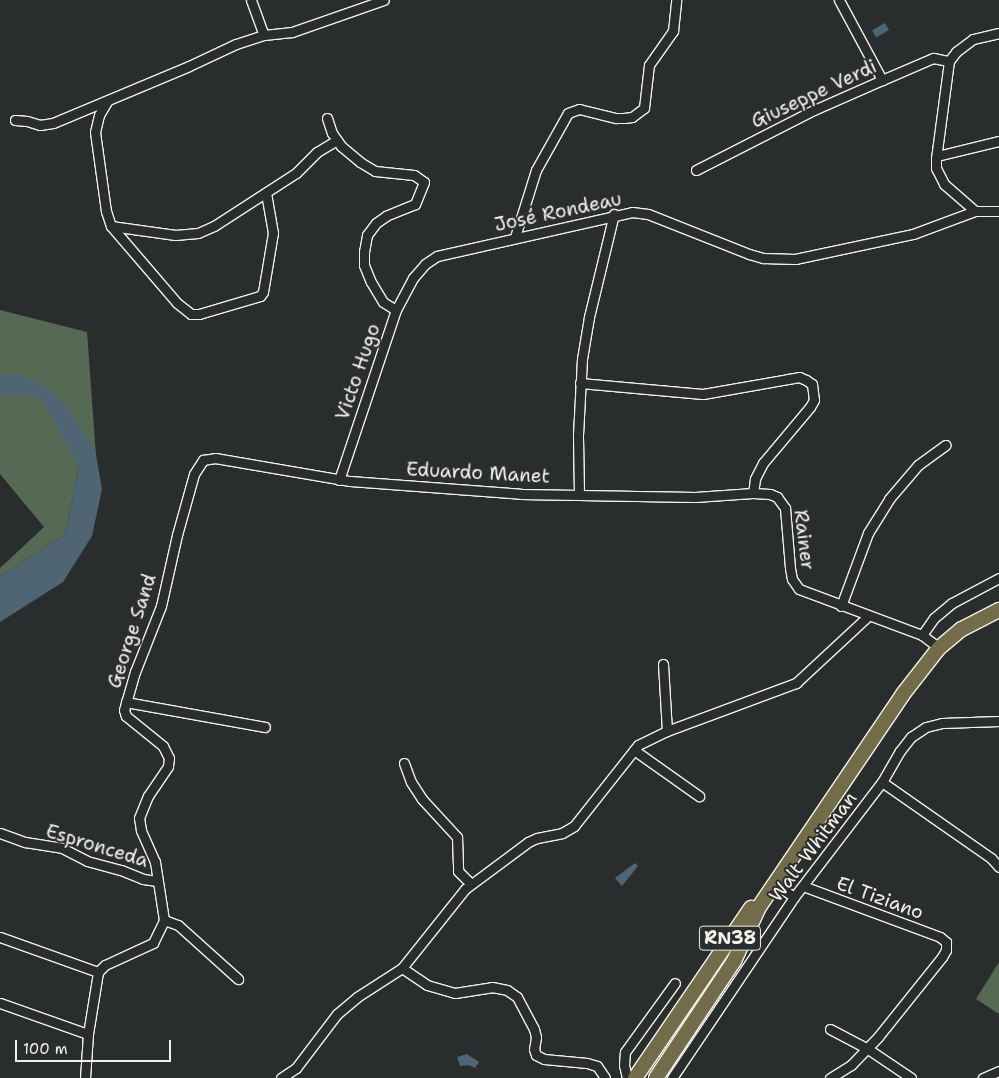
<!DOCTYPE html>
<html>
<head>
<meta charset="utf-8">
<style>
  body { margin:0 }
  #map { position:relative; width:999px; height:1078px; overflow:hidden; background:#2a2d2e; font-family:"Shantell Sans",sans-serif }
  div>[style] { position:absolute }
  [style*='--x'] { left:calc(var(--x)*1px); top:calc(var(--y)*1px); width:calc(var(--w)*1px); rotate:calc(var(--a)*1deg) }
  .green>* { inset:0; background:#556954 }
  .water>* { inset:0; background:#4f6573; transform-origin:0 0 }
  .roads { filter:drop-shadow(1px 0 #f4f1e8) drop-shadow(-1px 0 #f4f1e8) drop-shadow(0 1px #f4f1e8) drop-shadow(0 -1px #f4f1e8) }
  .minor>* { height:9px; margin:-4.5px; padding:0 4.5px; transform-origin:4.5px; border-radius:4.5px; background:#2a2d2e }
  .primary>* { height:14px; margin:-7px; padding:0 7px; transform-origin:7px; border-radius:7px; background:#726c4b }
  span { translate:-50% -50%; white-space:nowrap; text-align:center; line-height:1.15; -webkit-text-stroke:4px #2a2d2e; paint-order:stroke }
  .shield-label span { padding:1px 4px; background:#2a2d2e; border:1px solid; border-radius:4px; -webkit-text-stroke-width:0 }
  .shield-label { font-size:18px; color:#f4f1e8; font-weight:700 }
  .street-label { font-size:19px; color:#f4f1e8 }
  .scale { position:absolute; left:15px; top:1040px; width:156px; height:22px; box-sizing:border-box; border:2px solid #f4f1e8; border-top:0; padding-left:6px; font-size:15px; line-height:18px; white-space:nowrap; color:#f4f1e8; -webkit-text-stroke:4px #2a2d2e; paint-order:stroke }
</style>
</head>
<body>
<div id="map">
  <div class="green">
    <i style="clip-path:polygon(0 310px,87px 332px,96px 455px,79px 466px,65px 535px,0 576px,0 568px,44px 527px,0 474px)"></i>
    <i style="clip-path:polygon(999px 962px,999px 1014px,976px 999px)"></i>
  </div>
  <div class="water">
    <i style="left:885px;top:23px;width:8px;height:15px;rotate:60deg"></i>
    <i style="clip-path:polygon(14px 373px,45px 386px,67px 406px,96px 455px,102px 489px,92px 536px,63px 582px,0 622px,0 576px,65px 535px,79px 466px,41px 398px,26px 395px,0 395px,0 376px)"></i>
    <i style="clip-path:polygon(635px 863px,638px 866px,622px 886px,615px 878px)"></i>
    <i style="clip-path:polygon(467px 1054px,479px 1062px,475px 1068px,469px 1065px,460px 1066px,457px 1057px)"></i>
  </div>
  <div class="roads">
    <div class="minor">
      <i style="--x:251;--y:0;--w:37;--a:70"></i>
      <i style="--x:839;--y:0;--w:91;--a:61.7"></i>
      <i style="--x:999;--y:33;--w:27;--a:167"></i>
      <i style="--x:973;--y:39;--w:21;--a:143"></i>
      <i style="--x:956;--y:52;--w:11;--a:128"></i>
      <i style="--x:949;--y:61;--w:99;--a:97.6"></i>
      <i style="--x:936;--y:159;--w:9;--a:90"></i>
      <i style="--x:936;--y:168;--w:18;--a:63"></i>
      <i style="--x:944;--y:184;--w:41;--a:41.1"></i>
      <i style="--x:975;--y:211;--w:24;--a:0"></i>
      <i style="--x:108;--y:100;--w:17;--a:121"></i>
      <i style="--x:99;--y:115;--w:17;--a:103"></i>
      <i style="--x:95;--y:132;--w:80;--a:82.1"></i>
      <i style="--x:106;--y:211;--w:16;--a:72"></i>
      <i style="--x:111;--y:226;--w:101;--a:49.4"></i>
      <i style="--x:177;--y:303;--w:18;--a:38"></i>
      <i style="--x:191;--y:314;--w:8;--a:0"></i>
      <i style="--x:199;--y:314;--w:64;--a:-16.4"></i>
      <i style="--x:260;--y:296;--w:5;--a:-53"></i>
      <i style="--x:263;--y:292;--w:60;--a:-80.4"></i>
      <i style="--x:273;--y:233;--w:41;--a:-99.9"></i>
      <i style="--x:327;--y:118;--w:16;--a:72"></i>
      <i style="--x:332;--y:133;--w:16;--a:55"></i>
      <i style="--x:341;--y:146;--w:25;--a:40"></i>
      <i style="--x:360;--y:162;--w:17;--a:31"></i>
      <i style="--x:375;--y:171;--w:39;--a:6"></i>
      <i style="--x:414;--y:175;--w:12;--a:35"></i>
      <i style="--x:424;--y:182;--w:24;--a:112"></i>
      <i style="--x:415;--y:204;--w:31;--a:158"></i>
      <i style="--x:386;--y:216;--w:12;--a:145"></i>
      <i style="--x:376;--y:223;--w:15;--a:127"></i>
      <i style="--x:367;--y:235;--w:17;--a:100"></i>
      <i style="--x:364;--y:252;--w:13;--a:90"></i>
      <i style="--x:364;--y:265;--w:18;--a:68"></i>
      <i style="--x:371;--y:282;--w:23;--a:59"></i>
      <i style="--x:383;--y:302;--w:15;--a:32"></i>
      <i style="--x:15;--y:120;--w:12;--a:5"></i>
      <i style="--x:27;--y:121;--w:14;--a:17"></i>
      <i style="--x:40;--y:125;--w:13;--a:-9"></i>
      <i style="--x:53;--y:123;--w:147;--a:-22.7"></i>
      <i style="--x:189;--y:66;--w:52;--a:-25.1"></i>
      <i style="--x:236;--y:44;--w:29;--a:-18"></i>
      <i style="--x:264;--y:35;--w:28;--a:-6"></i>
      <i style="--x:292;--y:32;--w:97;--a:-19.2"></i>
      <i style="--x:937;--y:156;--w:64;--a:-13.6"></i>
      <i style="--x:696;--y:170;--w:132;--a:-27"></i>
      <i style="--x:814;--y:110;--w:74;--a:-23.8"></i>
      <i style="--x:882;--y:80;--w:56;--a:-23.3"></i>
      <i style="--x:933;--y:58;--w:16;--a:11"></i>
      <i style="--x:111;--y:226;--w:65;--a:8"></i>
      <i style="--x:175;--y:235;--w:23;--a:-5"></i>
      <i style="--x:198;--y:233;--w:17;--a:-24"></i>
      <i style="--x:214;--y:226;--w:98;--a:-32.9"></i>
      <i style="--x:296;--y:173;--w:30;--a:-45"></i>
      <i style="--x:317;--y:152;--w:23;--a:-31"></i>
      <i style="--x:515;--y:237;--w:70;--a:-72.6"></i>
      <i style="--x:536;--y:170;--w:65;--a:-60.7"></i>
      <i style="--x:568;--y:113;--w:12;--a:-20"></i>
      <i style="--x:579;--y:109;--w:38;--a:14"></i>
      <i style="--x:616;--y:118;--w:8;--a:0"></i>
      <i style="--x:624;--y:118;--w:8;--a:-7"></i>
      <i style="--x:632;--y:117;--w:15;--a:-37"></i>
      <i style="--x:644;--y:108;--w:43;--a:-83.4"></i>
      <i style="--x:649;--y:65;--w:42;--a:-54.8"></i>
      <i style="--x:673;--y:31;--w:31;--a:-84"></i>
      <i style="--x:580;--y:383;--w:123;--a:5.1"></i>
      <i style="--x:703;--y:394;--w:86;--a:-10"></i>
      <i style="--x:788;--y:379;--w:11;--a:-10"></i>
      <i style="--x:799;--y:377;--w:8;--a:23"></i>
      <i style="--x:806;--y:380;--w:7;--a:34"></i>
      <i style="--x:812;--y:384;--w:16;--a:83"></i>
      <i style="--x:814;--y:400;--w:8;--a:120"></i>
      <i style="--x:810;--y:407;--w:73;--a:130"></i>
      <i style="--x:763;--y:463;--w:18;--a:117"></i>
      <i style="--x:755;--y:479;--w:14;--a:98"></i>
      <i style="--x:339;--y:480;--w:179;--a:-71.5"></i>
      <i style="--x:396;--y:310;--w:36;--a:-62"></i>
      <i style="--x:413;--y:278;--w:18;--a:-49"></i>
      <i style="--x:425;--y:264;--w:14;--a:-34"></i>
      <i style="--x:437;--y:256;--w:200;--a:-12.7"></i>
      <i style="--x:632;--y:212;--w:16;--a:7"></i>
      <i style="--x:648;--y:214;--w:109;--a:21.6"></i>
      <i style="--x:749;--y:254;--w:15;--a:16"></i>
      <i style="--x:763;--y:258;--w:32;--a:2"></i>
      <i style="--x:795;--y:259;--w:121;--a:-12"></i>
      <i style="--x:913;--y:234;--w:66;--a:-20.4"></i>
      <i style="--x:579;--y:494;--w:59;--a:-91"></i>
      <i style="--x:578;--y:435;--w:76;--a:-87"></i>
      <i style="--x:582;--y:359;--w:43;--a:-80.5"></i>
      <i style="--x:589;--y:317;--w:106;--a:-76.4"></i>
      <i style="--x:841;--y:606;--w:78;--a:-69.7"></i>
      <i style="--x:868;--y:533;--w:40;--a:-58"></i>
      <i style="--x:889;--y:499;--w:45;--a:-49.5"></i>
      <i style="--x:918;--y:465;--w:34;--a:-36"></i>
      <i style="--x:922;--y:635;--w:21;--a:-55"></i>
      <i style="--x:934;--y:618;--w:23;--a:-40"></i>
      <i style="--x:952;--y:603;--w:53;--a:-28"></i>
      <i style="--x:663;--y:664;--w:67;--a:86.6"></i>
      <i style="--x:126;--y:702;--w:141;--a:10.2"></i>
      <i style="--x:634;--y:750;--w:80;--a:35.3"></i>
      <i style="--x:404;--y:763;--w:20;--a:70"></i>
      <i style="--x:411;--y:782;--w:20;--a:57"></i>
      <i style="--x:422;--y:799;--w:52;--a:47.4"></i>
      <i style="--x:457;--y:837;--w:34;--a:88"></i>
      <i style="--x:458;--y:871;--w:18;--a:45"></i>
      <i style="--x:882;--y:782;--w:133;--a:34.9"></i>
      <i style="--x:991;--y:858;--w:12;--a:48"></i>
      <i style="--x:0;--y:833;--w:27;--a:20"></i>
      <i style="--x:25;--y:842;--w:37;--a:9"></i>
      <i style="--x:62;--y:848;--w:28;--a:27"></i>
      <i style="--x:87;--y:861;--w:35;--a:15"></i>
      <i style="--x:121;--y:870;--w:24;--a:22"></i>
      <i style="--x:143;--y:879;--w:14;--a:8"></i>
      <i style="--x:775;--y:884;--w:23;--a:34"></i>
      <i style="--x:803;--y:886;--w:146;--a:20.4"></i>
      <i style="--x:940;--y:937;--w:8;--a:40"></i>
      <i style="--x:946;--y:942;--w:8;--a:90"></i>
      <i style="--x:946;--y:950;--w:8;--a:120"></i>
      <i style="--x:942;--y:957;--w:102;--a:128.7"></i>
      <i style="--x:878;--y:1037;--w:39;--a:134"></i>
      <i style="--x:851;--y:1065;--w:25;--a:148"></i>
      <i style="--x:164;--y:920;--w:15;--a:20"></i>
      <i style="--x:178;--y:925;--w:81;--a:42"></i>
      <i style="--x:0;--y:937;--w:104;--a:19.7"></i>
      <i style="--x:402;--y:968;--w:30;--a:34"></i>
      <i style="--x:427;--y:985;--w:29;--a:16"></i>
      <i style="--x:455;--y:993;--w:37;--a:-9"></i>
      <i style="--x:492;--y:987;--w:15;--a:11"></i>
      <i style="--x:507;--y:990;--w:12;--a:35"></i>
      <i style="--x:517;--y:997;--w:36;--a:62"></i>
      <i style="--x:534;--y:1029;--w:8;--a:76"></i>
      <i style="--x:536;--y:1037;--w:12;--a:99"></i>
      <i style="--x:534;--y:1049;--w:6;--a:72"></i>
      <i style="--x:536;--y:1055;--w:9;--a:27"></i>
      <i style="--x:544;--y:1059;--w:43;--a:5.3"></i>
      <i style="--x:587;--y:1063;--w:10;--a:17"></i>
      <i style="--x:597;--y:1066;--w:14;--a:56"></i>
      <i style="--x:0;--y:1003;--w:93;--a:19.4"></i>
      <i style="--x:830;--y:1029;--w:43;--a:27.8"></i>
      <i style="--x:868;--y:1049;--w:52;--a:34"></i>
      <i style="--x:85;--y:1078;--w:44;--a:-86.1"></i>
      <i style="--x:88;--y:1034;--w:63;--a:-80.8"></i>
      <i style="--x:98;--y:972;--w:10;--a:-45"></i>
      <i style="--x:105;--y:965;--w:53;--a:-24.6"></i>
      <i style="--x:153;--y:943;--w:25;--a:-64"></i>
      <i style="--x:164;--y:920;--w:59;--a:-98.8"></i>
      <i style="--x:155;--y:862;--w:35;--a:-114"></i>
      <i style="--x:141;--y:830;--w:12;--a:-99"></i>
      <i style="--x:139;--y:818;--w:24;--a:-68"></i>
      <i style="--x:148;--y:796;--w:36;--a:-56"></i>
      <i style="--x:168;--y:766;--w:8;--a:-83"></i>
      <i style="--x:169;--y:758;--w:13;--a:-117"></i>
      <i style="--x:163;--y:746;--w:48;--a:-141"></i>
      <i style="--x:126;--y:716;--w:6;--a:-108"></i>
      <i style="--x:124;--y:710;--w:40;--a:-74"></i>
      <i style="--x:135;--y:672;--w:71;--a:-68.5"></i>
      <i style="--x:161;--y:606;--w:73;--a:-77.3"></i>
      <i style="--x:177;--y:535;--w:63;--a:-74.4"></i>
      <i style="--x:194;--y:474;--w:17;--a:-57"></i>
      <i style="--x:203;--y:460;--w:12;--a:-9"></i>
      <i style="--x:215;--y:458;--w:137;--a:9.7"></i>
      <i style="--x:350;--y:481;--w:171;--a:4.3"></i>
      <i style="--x:521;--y:494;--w:174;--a:1"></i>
      <i style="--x:695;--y:497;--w:58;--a:-3.9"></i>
      <i style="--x:753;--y:493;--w:17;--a:3"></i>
      <i style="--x:770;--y:494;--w:8;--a:23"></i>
      <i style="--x:777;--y:497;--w:14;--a:54"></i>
      <i style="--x:785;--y:508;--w:60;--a:85.2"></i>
      <i style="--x:790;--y:568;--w:11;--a:80"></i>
      <i style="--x:792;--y:579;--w:12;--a:55"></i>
      <i style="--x:799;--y:589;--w:131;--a:20.5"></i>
      <i style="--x:922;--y:635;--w:21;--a:37"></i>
      <i style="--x:281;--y:1078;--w:18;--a:-34"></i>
      <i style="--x:296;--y:1068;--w:68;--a:-52.8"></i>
      <i style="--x:337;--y:1014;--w:26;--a:-40"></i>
      <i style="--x:357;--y:997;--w:54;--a:-32.8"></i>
      <i style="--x:402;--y:968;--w:101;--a:-51.4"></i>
      <i style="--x:465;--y:889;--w:79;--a:-36.7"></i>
      <i style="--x:528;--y:842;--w:10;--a:-24"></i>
      <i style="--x:537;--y:838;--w:25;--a:-11"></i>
      <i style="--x:562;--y:833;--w:14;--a:-30"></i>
      <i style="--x:574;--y:826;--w:103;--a:-51.7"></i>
      <i style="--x:638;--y:745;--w:32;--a:-26"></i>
      <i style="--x:667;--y:731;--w:138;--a:-20.4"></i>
      <i style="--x:796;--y:683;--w:98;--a:-42.9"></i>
      <i style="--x:627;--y:1078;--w:13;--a:-103"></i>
      <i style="--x:624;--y:1065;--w:13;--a:-86"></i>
      <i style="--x:625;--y:1052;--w:85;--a:-54.1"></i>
      <i style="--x:672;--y:1078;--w:218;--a:-56"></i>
      <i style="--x:794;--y:897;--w:145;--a:-52.6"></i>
      <i style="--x:882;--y:782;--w:36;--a:-60"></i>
      <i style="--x:900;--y:751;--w:18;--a:-52"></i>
      <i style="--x:911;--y:737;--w:18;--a:-34"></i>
      <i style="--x:926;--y:727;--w:16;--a:-14"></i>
      <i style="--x:942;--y:723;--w:57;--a:-2"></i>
      <i style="--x:983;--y:1078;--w:17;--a:-24"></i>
    </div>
    <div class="primary">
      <i style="--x:635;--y:1078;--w:206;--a:-55.7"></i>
      <i style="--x:656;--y:1078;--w:141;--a:-56.3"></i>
      <i style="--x:734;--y:961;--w:60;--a:-65.2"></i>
      <i style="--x:759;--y:907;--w:257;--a:-55.9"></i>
      <i style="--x:903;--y:694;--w:58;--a:-52"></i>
      <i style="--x:939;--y:648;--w:30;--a:-40"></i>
      <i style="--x:962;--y:629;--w:42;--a:-27.2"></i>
    </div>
  </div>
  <div class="shield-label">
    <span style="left:730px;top:938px">RN38</span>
  </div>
  <div class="street-label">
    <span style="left:814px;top:94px;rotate:-25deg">Giuseppe Verdi</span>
    <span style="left:558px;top:212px;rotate:-12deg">José Rondeau</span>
    <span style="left:358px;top:372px;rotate:-71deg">Victo Hugo</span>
    <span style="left:478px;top:473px;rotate:3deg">Eduardo Manet</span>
    <span style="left:804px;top:540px;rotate:83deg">Rainer</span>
    <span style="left:132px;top:631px;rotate:-72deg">George Sand</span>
    <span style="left:97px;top:846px;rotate:17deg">Espronceda</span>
    <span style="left:813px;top:847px;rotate:-53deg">Walt Whitman</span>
    <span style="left:880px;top:898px;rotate:20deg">El Tiziano</span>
  </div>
  <div class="scale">100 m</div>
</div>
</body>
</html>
